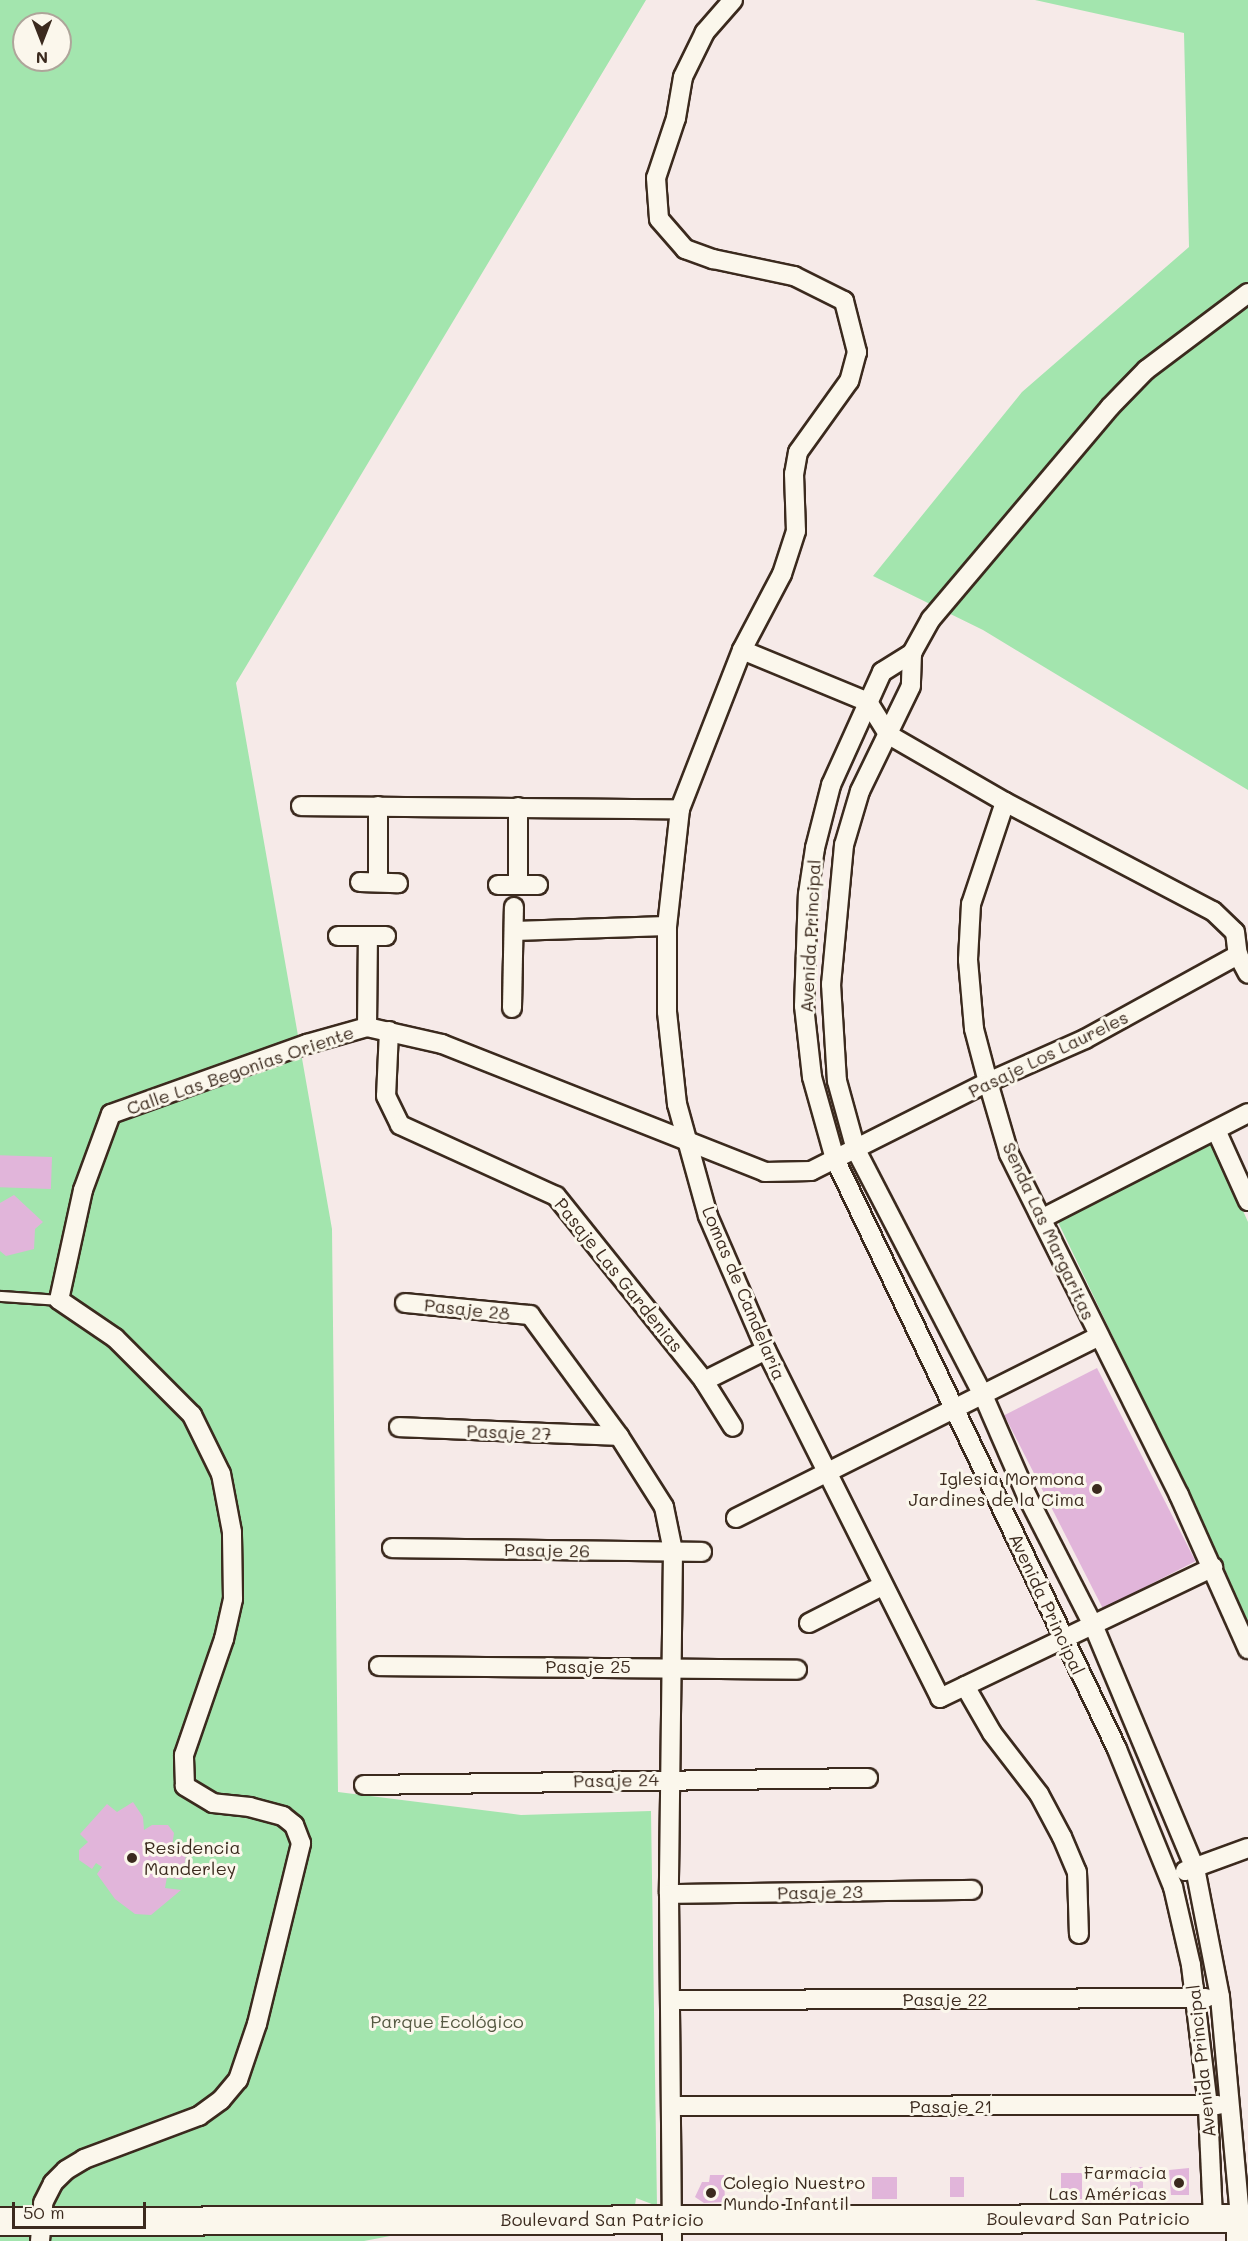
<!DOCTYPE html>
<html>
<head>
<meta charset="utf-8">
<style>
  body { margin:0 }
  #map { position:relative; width:1248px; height:2241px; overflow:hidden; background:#f6eae8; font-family:Mali,sans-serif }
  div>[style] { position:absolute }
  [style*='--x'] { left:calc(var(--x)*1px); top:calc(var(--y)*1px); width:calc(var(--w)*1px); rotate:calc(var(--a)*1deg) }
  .green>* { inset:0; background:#a3e5ae }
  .building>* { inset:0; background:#e1b5da; transform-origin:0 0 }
  .roads { filter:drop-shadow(2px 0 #3b2a1e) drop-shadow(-2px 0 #3b2a1e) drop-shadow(0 2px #3b2a1e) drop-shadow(0 -2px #3b2a1e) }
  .lane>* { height:9px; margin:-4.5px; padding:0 4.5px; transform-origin:4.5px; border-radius:4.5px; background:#fbf7ec }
  .street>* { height:18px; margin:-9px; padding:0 9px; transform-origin:9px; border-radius:9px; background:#fbf7ec }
  .secondary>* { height:27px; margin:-13.5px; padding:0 13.5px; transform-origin:13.5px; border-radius:13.5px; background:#fbf7ec }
  .dots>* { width:16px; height:16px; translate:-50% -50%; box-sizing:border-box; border:3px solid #fbf7ec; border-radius:50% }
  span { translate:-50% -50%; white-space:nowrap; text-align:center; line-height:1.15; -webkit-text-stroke:6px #fbf7ec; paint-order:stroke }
  .street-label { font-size:18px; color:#3b2a1e }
  .poi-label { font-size:18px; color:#3b2a1e }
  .right { translate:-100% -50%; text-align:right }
  .left { translate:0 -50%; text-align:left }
  .park-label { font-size:18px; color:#555942 }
  .north { position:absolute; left:12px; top:12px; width:60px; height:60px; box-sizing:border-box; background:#fbf7ec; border:2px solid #aea59a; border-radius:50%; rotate:180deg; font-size:16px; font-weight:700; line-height:24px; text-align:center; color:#3b2a1e }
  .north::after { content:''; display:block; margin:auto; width:21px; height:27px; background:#3b2a1e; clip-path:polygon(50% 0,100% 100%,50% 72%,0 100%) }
  .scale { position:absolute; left:12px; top:2202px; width:134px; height:27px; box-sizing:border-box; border:3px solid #3b2a1e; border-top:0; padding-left:8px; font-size:18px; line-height:21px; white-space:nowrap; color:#3b2a1e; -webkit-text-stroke:4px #fbf7ec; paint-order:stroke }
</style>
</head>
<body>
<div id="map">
  <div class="green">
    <i style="clip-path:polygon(evenodd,0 0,646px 0,236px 683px,332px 1229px,338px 1792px,521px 1815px,651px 1811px,657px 2206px,636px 2198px,635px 2206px,542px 2207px,364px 2241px,0 2241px,0 0,24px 24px,60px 24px,60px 60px,24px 60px,24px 24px)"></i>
    <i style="clip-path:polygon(1035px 0,1248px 0,1248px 790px,983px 630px,873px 576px,1022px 392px,1189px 247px,1184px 33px)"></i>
    <i style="clip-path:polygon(1212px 1141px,1248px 1222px,1248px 1626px,1227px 1574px,1057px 1220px)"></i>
  </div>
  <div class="building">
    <i style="left:52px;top:1157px;width:32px;height:52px;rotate:92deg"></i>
    <i style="clip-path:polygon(14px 1195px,43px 1222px,35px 1229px,34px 1249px,6px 1256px,0 1251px,0 1203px)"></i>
    <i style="left:1097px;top:1368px;width:217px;height:104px;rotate:63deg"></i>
    <i style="clip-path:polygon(133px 1802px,143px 1817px,144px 1830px,152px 1825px,168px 1825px,174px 1833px,171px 1853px,186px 1855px,182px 1880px,167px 1877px,165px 1888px,181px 1890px,151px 1915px,135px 1914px,115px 1899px,97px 1874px,102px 1867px,96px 1863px,92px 1869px,79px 1860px,79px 1850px,88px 1842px,80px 1834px,107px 1804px,117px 1812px)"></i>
    <i style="left:1130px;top:2167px;width:13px;height:30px"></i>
    <i style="clip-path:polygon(1189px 2168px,1189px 2195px,1171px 2195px,1169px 2170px)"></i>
    <i style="left:1061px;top:2173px;width:21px;height:26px"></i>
    <i style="clip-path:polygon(710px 2175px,724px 2175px,725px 2202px,704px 2203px,695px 2197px,702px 2182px,709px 2182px)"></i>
    <i style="left:872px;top:2177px;width:25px;height:22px"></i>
    <i style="left:950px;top:2177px;width:14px;height:20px"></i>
  </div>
  <div class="roads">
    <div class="lane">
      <i style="--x:0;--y:1296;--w:59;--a:3.9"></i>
    </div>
    <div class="street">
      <i style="--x:733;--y:0;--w:43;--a:131.2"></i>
      <i style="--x:705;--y:32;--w:50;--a:116.1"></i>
      <i style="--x:683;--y:77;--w:42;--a:99.7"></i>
      <i style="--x:676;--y:118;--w:63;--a:108.4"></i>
      <i style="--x:656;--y:178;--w:41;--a:85.8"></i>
      <i style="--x:659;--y:219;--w:40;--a:49"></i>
      <i style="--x:685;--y:249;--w:30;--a:20"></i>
      <i style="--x:713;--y:259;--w:83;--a:11.9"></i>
      <i style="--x:794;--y:276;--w:56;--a:26.6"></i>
      <i style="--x:844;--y:301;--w:53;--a:75.7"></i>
      <i style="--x:857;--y:352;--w:30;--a:105"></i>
      <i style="--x:849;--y:381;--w:87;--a:125.7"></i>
      <i style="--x:798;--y:452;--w:22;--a:100"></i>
      <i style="--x:794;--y:474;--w:57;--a:88"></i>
      <i style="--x:796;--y:531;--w:45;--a:108"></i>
      <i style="--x:782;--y:574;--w:86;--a:117.8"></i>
      <i style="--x:742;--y:650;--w:171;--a:111.3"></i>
      <i style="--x:680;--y:809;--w:118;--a:96.3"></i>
      <i style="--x:667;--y:926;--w:86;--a:90"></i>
      <i style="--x:667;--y:1012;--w:93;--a:83.8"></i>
      <i style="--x:677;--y:1104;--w:116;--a:74.5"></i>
      <i style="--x:708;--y:1216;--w:146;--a:66.6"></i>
      <i style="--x:766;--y:1350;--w:389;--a:63.4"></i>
      <i style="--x:940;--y:1698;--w:303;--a:-25.6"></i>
      <i style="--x:742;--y:650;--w:136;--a:22.4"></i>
      <i style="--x:868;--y:702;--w:39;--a:58"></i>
      <i style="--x:889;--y:735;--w:134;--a:30"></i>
      <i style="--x:1005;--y:802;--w:235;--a:27.7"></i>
      <i style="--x:1213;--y:911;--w:30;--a:44"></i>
      <i style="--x:1235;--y:932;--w:23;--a:83"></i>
      <i style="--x:1238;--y:955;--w:21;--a:62"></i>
      <i style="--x:912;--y:653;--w:33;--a:92"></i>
      <i style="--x:911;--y:686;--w:117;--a:115.9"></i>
      <i style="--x:860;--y:791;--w:56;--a:106.5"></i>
      <i style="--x:844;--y:845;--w:140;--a:95.3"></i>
      <i style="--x:831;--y:984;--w:97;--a:86.5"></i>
      <i style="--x:837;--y:1081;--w:72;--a:74.6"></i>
      <i style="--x:856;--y:1150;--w:276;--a:62.6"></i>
      <i style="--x:983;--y:1395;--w:110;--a:66.5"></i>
      <i style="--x:1027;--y:1496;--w:147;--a:62.9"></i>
      <i style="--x:1094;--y:1627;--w:261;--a:67.3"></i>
      <i style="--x:1195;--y:1868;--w:131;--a:79"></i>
      <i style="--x:1220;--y:1997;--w:222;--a:84.8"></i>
      <i style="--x:1240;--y:2218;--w:8;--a:0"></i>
      <i style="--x:1005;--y:802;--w:108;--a:108.4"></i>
      <i style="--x:971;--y:904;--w:56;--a:93.1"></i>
      <i style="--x:968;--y:960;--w:69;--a:85"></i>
      <i style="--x:974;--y:1029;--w:55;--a:75.2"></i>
      <i style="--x:988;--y:1082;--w:75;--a:73.7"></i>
      <i style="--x:1009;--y:1154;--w:381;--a:63.5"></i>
      <i style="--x:1179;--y:1495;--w:169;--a:65.9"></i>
      <i style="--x:301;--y:806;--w:379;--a:0.5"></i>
      <i style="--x:378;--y:806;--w:76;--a:90"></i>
      <i style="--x:518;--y:807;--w:78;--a:90"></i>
      <i style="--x:360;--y:882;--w:38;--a:2"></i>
      <i style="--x:498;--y:885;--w:40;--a:0"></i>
      <i style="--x:514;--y:931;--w:153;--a:-1.9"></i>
      <i style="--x:338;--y:936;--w:48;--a:0"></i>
      <i style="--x:512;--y:1008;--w:101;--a:-88.9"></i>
      <i style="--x:367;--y:1027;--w:91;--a:-89.4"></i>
      <i style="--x:389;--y:1031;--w:65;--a:92.6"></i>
      <i style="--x:386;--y:1096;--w:32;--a:64"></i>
      <i style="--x:400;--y:1125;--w:171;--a:24.5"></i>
      <i style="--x:556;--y:1196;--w:237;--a:51.3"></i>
      <i style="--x:704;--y:1381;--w:54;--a:57.8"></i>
      <i style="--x:1216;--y:1130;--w:78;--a:65.7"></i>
      <i style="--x:1043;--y:1218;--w:230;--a:-27.1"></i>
      <i style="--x:405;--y:1303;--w:126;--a:5.5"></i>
      <i style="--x:530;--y:1315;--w:150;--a:53.7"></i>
      <i style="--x:619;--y:1436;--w:84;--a:57.6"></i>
      <i style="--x:664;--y:1507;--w:45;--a:78.4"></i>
      <i style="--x:673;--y:1551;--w:343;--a:90.7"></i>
      <i style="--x:669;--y:1894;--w:347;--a:89.5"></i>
      <i style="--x:704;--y:1381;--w:69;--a:-26.6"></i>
      <i style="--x:399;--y:1427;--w:220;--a:2.3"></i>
      <i style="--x:736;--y:1518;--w:405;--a:-26.6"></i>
      <i style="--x:392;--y:1548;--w:310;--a:0.7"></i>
      <i style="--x:809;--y:1623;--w:82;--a:-26.9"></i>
      <i style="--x:379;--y:1666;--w:418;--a:0.5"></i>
      <i style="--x:965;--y:1686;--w:54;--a:60.1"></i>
      <i style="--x:992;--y:1733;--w:77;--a:52.4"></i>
      <i style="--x:1039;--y:1794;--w:49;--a:61.9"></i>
      <i style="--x:1062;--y:1837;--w:38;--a:67"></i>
      <i style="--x:1077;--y:1872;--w:62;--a:88.2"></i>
      <i style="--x:364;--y:1785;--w:504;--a:-0.8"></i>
      <i style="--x:1185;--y:1871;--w:67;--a:-20.1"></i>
      <i style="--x:669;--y:1894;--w:303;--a:-0.8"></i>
      <i style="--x:670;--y:2000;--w:536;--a:-0.21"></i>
      <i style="--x:671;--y:2106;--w:547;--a:-0.1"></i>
      <i style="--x:1213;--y:2218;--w:112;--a:-92.6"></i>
      <i style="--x:1208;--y:2106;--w:142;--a:-96.9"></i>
      <i style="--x:1191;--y:1965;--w:80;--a:-103"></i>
      <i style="--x:1173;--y:1887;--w:149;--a:-112.1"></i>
      <i style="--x:1117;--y:1749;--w:654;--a:-115.55"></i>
      <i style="--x:835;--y:1159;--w:85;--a:-105.7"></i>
      <i style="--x:812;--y:1077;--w:71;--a:-96.4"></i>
      <i style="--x:804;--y:1006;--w:112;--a:-88"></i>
      <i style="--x:808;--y:894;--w:47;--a:-81.3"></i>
      <i style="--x:815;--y:848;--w:65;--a:-75.7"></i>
      <i style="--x:831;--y:785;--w:124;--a:-65.7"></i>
      <i style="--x:882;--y:672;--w:36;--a:-32"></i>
      <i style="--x:912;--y:653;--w:39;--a:-61"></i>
      <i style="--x:931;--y:619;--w:277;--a:-49.8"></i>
      <i style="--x:1110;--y:407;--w:52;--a:-45.8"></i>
      <i style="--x:1146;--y:370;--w:128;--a:-37"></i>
      <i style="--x:40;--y:2241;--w:38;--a:-85"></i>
      <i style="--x:43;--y:2203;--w:22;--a:-63"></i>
      <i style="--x:53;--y:2183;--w:18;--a:-45"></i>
      <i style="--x:66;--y:2170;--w:21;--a:-31"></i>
      <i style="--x:84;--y:2159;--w:123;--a:-20.5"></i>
      <i style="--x:199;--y:2116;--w:27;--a:-36"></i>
      <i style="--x:221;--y:2100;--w:26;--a:-50"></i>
      <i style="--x:238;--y:2080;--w:59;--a:-71.3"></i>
      <i style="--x:257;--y:2024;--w:186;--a:-76.3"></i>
      <i style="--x:301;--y:1843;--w:19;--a:-111"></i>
      <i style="--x:294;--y:1825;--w:14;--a:-141"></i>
      <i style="--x:283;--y:1816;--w:34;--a:-165"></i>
      <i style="--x:250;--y:1807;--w:37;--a:-174"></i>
      <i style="--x:213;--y:1803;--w:33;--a:-149"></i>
      <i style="--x:185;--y:1786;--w:31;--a:-92"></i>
      <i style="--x:184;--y:1755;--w:123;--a:-71"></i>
      <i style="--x:224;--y:1639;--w:41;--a:-77.3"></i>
      <i style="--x:233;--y:1599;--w:67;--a:-90.9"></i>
      <i style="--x:232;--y:1532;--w:59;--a:-100.7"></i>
      <i style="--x:221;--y:1474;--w:66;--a:-116.2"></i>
      <i style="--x:192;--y:1415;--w:109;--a:-135"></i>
      <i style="--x:115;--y:1338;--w:68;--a:-145.8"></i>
      <i style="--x:59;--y:1300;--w:113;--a:-77.7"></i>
      <i style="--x:83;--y:1190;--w:81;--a:-69.8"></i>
      <i style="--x:111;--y:1114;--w:208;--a:-19.7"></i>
      <i style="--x:307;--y:1044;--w:62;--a:-15.8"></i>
      <i style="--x:367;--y:1027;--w:77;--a:12.8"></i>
      <i style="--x:442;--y:1044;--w:347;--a:21.6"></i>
      <i style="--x:765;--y:1172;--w:46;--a:-1.2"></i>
      <i style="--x:811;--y:1171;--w:198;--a:-26.7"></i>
      <i style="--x:988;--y:1082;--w:106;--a:-23.9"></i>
      <i style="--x:1085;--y:1039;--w:175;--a:-28.8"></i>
    </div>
    <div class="secondary">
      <i style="--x:0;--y:2221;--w:1240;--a:-0.14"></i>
      <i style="--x:1240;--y:2218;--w:23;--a:90"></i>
    </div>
  </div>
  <div class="dots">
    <i style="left:1097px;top:1489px;background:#3b2a1e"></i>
    <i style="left:132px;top:1858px;background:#3b2a1e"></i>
    <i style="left:1179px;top:2183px;background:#3b2a1e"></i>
    <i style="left:711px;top:2193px;background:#3b2a1e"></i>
  </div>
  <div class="street-label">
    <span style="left:810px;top:936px;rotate:-87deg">Avenida Principal</span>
    <span style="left:1048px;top:1054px;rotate:-26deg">Pasaje Los Laureles</span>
    <span style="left:240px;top:1070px;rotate:-19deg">Calle Las Begonias Oriente</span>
    <span style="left:1049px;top:1231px;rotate:65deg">Senda Las Margaritas</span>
    <span style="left:619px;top:1275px;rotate:51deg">Pasaje Las Gardenias</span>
    <span style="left:744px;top:1293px;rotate:67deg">Lomas de Candelaria</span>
    <span style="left:467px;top:1309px;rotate:6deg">Pasaje 28</span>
    <span style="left:509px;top:1432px;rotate:2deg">Pasaje 27</span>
    <span style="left:547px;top:1550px;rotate:1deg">Pasaje 26</span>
    <span style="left:1047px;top:1604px;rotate:65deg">Avenida Principal</span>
    <span style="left:588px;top:1666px">Pasaje 25</span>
    <span style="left:616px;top:1780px;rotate:-1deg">Pasaje 24</span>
    <span style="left:820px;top:1892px;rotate:-1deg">Pasaje 23</span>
    <span style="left:945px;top:1999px">Pasaje 22</span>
    <span style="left:1201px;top:2061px;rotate:-96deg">Avenida Principal</span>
    <span style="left:951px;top:2106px">Pasaje 21</span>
    <span style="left:1088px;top:2218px">Boulevard San Patricio</span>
    <span style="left:602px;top:2219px">Boulevard San Patricio</span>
  </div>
  <div class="poi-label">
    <span class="right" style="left:1085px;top:1489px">Iglesia Mormona<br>Jardines de la Cima</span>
    <span class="left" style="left:144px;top:1858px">Residencia<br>Manderley</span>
    <span class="right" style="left:1167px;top:2183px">Farmacia<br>Las Américas</span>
    <span class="left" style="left:723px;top:2193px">Colegio Nuestro<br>Mundo Infantil</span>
  </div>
  <div class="park-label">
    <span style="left:447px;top:2021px">Parque Ecológico</span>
  </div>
  <div class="north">N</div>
  <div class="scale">50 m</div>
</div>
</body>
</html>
